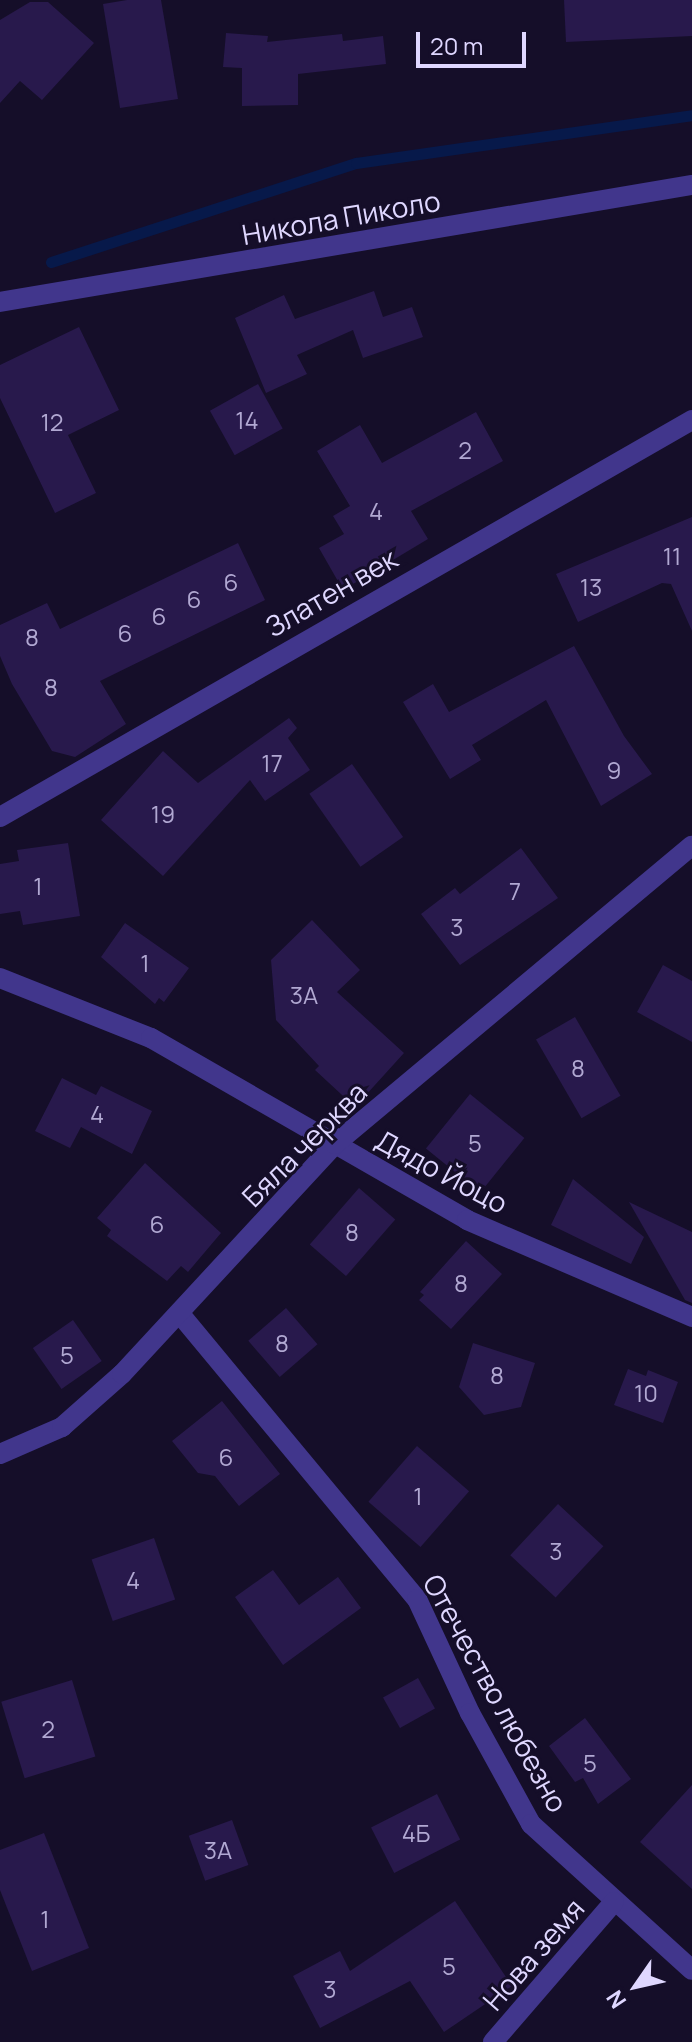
<!DOCTYPE html>
<html>
<head>
<meta charset="utf-8">
<style>
  body { margin:0 }
  #map { position:relative; width:692px; height:2042px; overflow:hidden; background:#150e29; font-family:Manrope,sans-serif }
  div>[style] { position:absolute }
  [style*='--x'] { left:calc(var(--x)*1px); top:calc(var(--y)*1px); width:calc(var(--w)*1px); rotate:calc(var(--a)*1deg) }
  .stream>* { height:11px; margin:-5.5px; padding:0 5.5px; transform-origin:5.5px; border-radius:5.5px; background:#07194a }
  .building>* { inset:0; background:#28194c; transform-origin:0 0 }
  .minor>* { height:20px; margin:-10px; padding:0 10px; transform-origin:10px; border-radius:10px; background:#41368c }
  span { translate:-50% -50%; white-space:nowrap; text-align:center; line-height:1.15; -webkit-text-stroke:6px #150e29; paint-order:stroke }
  .number-label { font-size:24px; color:#b1a8d2 }
  .number-label span { -webkit-text-stroke-width:0 }
  .street-label { font-size:28px; color:#dfd7ff }
  .north { position:absolute; left:596px; top:1946px; width:80px; height:80px; -webkit-text-stroke:6px #150e29; paint-order:stroke; rotate:236deg; font-size:22px; font-weight:700; line-height:32px; text-align:center; color:#dfd7ff }
  .north::after { content:''; display:block; margin:auto; width:28px; height:36px; background:#dfd7ff; clip-path:polygon(50% 0,100% 100%,50% 72%,0 100%) }
  .scale { position:absolute; left:416px; top:32px; width:110px; height:36px; box-sizing:border-box; border:4px solid #dfd7ff; border-top:0; padding-left:10px; font-size:24px; line-height:28px; white-space:nowrap; color:#dfd7ff; -webkit-text-stroke:6px #150e29; paint-order:stroke }
</style>
</head>
<body>
<div id="map">
  <div class="stream">
    <i style="--x:51;--y:262;--w:321;--a:-18"></i>
    <i style="--x:356;--y:163;--w:339;--a:-8.1"></i>
  </div>
  <div class="building">
    <i style="clip-path:polygon(127px 0,161px 0,178px 99px,120px 108px,103px 4px)"></i>
    <i style="clip-path:polygon(564px 0,692px 0,692px 36px,566px 42px)"></i>
    <i style="clip-path:polygon(30px 2px,48px 2px,94px 43px,42px 100px,20px 81px,0 103px,0 20px)"></i>
    <i style="clip-path:polygon(226px 33px,268px 36px,267px 42px,342px 34px,343px 41px,383px 36px,386px 64px,298px 74px,298px 105px,242px 106px,242px 68px,223px 67px)"></i>
    <i style="clip-path:polygon(374px 291px,383px 317px,412px 307px,423px 337px,363px 358px,353px 330px,297px 355px,307px 374px,266px 393px,235px 318px,284px 295px,295px 319px)"></i>
    <i style="clip-path:polygon(79px 327px,119px 410px,68px 435px,96px 493px,55px 513px,0 398px,0 365px)"></i>
    <i style="left:258px;top:384px;width:51px;height:55px;rotate:61deg"></i>
    <i style="clip-path:polygon(476px 412px,503px 461px,411px 511px,428px 539px,343px 590px,319px 548px,344px 534px,333px 516px,350px 506px,317px 451px,360px 425px,382px 463px)"></i>
    <i style="clip-path:polygon(692px 517px,692px 631px,671px 584px,662px 583px,578px 622px,556px 574px)"></i>
    <i style="clip-path:polygon(238px 543px,265px 600px,100px 681px,126px 724px,75px 757px,52px 751px,12px 684px,0 656px,0 625px,47px 603px,60px 629px)"></i>
    <i style="clip-path:polygon(574px 646px,624px 736px,652px 774px,601px 806px,546px 700px,472px 745px,481px 760px,450px 779px,403px 702px,433px 684px,449px 712px)"></i>
    <i style="clip-path:polygon(289px 718px,297px 728px,288px 738px,310px 770px,265px 801px,250px 780px,163px 876px,101px 820px,163px 751px,198px 783px)"></i>
    <i style="left:352px;top:764px;width:89px;height:52px;rotate:55deg"></i>
    <i style="clip-path:polygon(68px 843px,80px 916px,23px 925px,20px 911px,0 914px,0 864px,19px 861px,17px 850px)"></i>
    <i style="clip-path:polygon(521px 848px,558px 898px,460px 965px,421px 914px,455px 888px,460px 894px)"></i>
    <i style="clip-path:polygon(312px 920px,360px 970px,337px 992px,404px 1053px,355px 1107px,315px 1070px,319px 1066px,276px 1020px,271px 960px)"></i>
    <i style="clip-path:polygon(125px 923px,189px 968px,164px 1002px,159px 998px,155px 1004px,101px 957px)"></i>
    <i style="clip-path:polygon(663px 965px,692px 981px,692px 1042px,637px 1012px)"></i>
    <i style="left:575px;top:1017px;width:91px;height:45px;rotate:60deg"></i>
    <i style="clip-path:polygon(62px 1078px,96px 1095px,101px 1086px,152px 1111px,132px 1154px,81px 1127px,70px 1148px,35px 1131px)"></i>
    <i style="left:470px;top:1094px;width:70px;height:70px;rotate:39deg"></i>
    <i style="clip-path:polygon(145px 1163px,221px 1233px,188px 1272px,181px 1266px,167px 1281px,107px 1236px,111px 1230px,97px 1218px)"></i>
    <i style="clip-path:polygon(573px 1179px,644px 1237px,631px 1264px,551px 1225px)"></i>
    <i style="left:359px;top:1188px;width:48px;height:75px;rotate:41deg"></i>
    <i style="clip-path:polygon(629px 1202px,692px 1232px,692px 1303px,685px 1300px)"></i>
    <i style="clip-path:polygon(466px 1241px,502px 1274px,451px 1329px,419px 1300px,424px 1295px,420px 1292px)"></i>
    <i style="left:286px;top:1308px;width:48px;height:50px;rotate:49deg"></i>
    <i style="left:73px;top:1320px;width:50px;height:49px;rotate:55deg"></i>
    <i style="clip-path:polygon(473px 1343px,535px 1363px,521px 1407px,484px 1415px,459px 1387px)"></i>
    <i style="clip-path:polygon(628px 1369px,646px 1376px,648px 1370px,678px 1382px,663px 1423px,614px 1405px)"></i>
    <i style="clip-path:polygon(222px 1401px,280px 1474px,239px 1506px,215px 1476px,198px 1473px,172px 1441px)"></i>
    <i style="left:417px;top:1446px;width:69px;height:74px;rotate:41deg"></i>
    <i style="left:558px;top:1504px;width:62px;height:70px;rotate:43deg"></i>
    <i style="left:154px;top:1538px;width:65px;height:66px;rotate:71deg"></i>
    <i style="clip-path:polygon(273px 1570px,299px 1605px,338px 1577px,361px 1608px,283px 1665px,235px 1597px)"></i>
    <i style="left:418px;top:1678px;width:35px;height:40px;rotate:61deg"></i>
    <i style="left:72px;top:1680px;width:80px;height:74px;rotate:73deg"></i>
    <i style="clip-path:polygon(585px 1718px,631px 1779px,598px 1804px,583px 1778px,575px 1782px,549px 1746px)"></i>
    <i style="clip-path:polygon(692px 1785px,692px 1889px,640px 1842px)"></i>
    <i style="left:437px;top:1794px;width:51px;height:74px;rotate:63deg"></i>
    <i style="left:232px;top:1820px;width:48px;height:46px;rotate:70deg"></i>
    <i style="clip-path:polygon(44px 1833px,89px 1948px,32px 1971px,0 1890px,0 1850px)"></i>
    <i style="clip-path:polygon(455px 1901px,512px 1986px,444px 2032px,410px 1981px,320px 2028px,293px 1976px,340px 1951px,350px 1971px)"></i>
  </div>
  <div class="minor">
    <i style="--x:0;--y:302;--w:702;--a:-9.6"></i>
    <i style="--x:0;--y:817;--w:798;--a:-29.84"></i>
    <i style="--x:0;--y:978;--w:162;--a:21.7"></i>
    <i style="--x:151;--y:1038;--w:365;--a:29.9"></i>
    <i style="--x:467;--y:1220;--w:245;--a:23.3"></i>
    <i style="--x:180;--y:1314;--w:371;--a:50.3"></i>
    <i style="--x:417;--y:1599;--w:126;--a:65.1"></i>
    <i style="--x:470;--y:1713;--w:127;--a:61.2"></i>
    <i style="--x:531;--y:1824;--w:217;--a:42.2"></i>
    <i style="--x:0;--y:1454;--w:68;--a:-23.5"></i>
    <i style="--x:62;--y:1427;--w:80;--a:-41.5"></i>
    <i style="--x:122;--y:1374;--w:313;--a:-47.2"></i>
    <i style="--x:335;--y:1144;--w:465;--a:-39.9"></i>
    <i style="--x:493;--y:2042;--w:185;--a:-49.2"></i>
  </div>
  <div class="number-label">
    <span style="left:247px;top:420px">14</span>
    <span style="left:52px;top:422px">12</span>
    <span style="left:465px;top:450px">2</span>
    <span style="left:376px;top:511px">4</span>
    <span style="left:672px;top:556px">11</span>
    <span style="left:231px;top:582px">6</span>
    <span style="left:591px;top:587px">13</span>
    <span style="left:194px;top:599px">6</span>
    <span style="left:159px;top:616px">6</span>
    <span style="left:125px;top:633px">6</span>
    <span style="left:32px;top:637px">8</span>
    <span style="left:51px;top:687px">8</span>
    <span style="left:272px;top:763px">17</span>
    <span style="left:614px;top:770px">9</span>
    <span style="left:163px;top:814px">19</span>
    <span style="left:38px;top:886px">1</span>
    <span style="left:515px;top:891px">7</span>
    <span style="left:457px;top:927px">3</span>
    <span style="left:145px;top:963px">1</span>
    <span style="left:304px;top:995px">3А</span>
    <span style="left:578px;top:1068px">8</span>
    <span style="left:97px;top:1114px">4</span>
    <span style="left:475px;top:1143px">5</span>
    <span style="left:157px;top:1224px">6</span>
    <span style="left:352px;top:1232px">8</span>
    <span style="left:461px;top:1283px">8</span>
    <span style="left:282px;top:1343px">8</span>
    <span style="left:67px;top:1355px">5</span>
    <span style="left:497px;top:1375px">8</span>
    <span style="left:646px;top:1393px">10</span>
    <span style="left:226px;top:1457px">6</span>
    <span style="left:418px;top:1496px">1</span>
    <span style="left:556px;top:1551px">3</span>
    <span style="left:133px;top:1580px">4</span>
    <span style="left:48px;top:1729px">2</span>
    <span style="left:590px;top:1763px">5</span>
    <span style="left:416px;top:1833px">4Б</span>
    <span style="left:218px;top:1850px">3А</span>
    <span style="left:45px;top:1919px">1</span>
    <span style="left:449px;top:1966px">5</span>
    <span style="left:330px;top:1989px">3</span>
  </div>
  <div class="street-label">
    <span style="left:341px;top:217px;rotate:-10deg">Никола Пиколо</span>
    <span style="left:331px;top:592px;rotate:-30deg">Златен век</span>
    <span style="left:304px;top:1144px;rotate:-45deg">Бяла черква</span>
    <span style="left:442px;top:1171px;rotate:28deg">Дядо Йоцо</span>
    <span style="left:496px;top:1693px;rotate:61deg">Отечество любезно</span>
    <span style="left:533px;top:1954px;rotate:-49deg">Нова земя</span>
  </div>
  <div class="north">N</div>
  <div class="scale">20 m</div>
</div>
</body>
</html>
